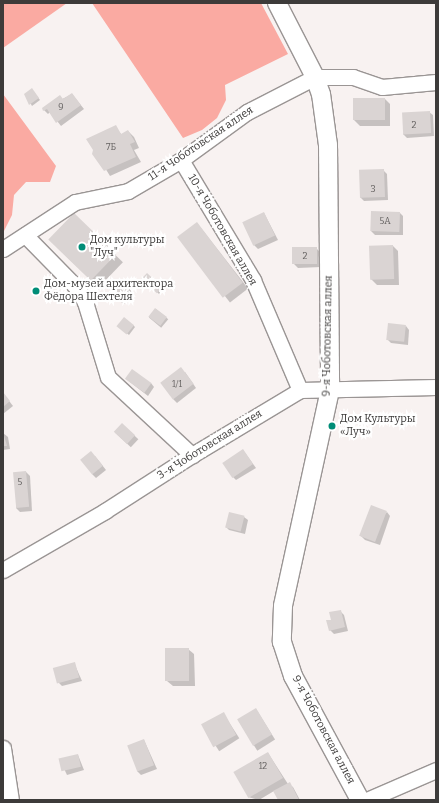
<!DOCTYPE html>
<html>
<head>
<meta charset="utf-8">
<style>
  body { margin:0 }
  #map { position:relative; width:439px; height:803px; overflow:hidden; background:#f8f2f1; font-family:Bitter,serif }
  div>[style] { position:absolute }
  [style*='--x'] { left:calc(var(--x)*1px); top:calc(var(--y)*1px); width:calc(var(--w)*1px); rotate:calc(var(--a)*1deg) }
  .forest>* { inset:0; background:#faaaa2 }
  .shadow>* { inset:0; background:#0003; transform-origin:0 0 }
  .building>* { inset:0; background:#dad4d3; transform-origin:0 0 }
  .roads { filter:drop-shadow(1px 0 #9a9594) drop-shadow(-1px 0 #9a9594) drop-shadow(0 1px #9a9594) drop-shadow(0 -1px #9a9594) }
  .minor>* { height:15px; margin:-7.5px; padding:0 7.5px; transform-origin:7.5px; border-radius:7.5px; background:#fff }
  .tertiary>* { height:18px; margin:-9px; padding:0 9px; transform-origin:9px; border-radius:9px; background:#fff }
  .dots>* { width:11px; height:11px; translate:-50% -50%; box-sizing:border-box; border:2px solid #fff; border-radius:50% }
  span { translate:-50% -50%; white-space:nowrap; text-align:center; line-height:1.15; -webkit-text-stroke:4px #fff; paint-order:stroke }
  .number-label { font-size:9px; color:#646160 }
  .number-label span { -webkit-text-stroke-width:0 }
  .street-label { font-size:11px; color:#3d3b3a }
  .poi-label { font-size:11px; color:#3d3b3a }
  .left { translate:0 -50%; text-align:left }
  .frame { position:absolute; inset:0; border:4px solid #3d3b3a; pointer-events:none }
</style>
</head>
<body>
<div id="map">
  <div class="forest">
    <i style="clip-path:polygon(3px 3px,67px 3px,3px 48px)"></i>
    <i style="clip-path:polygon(92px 3px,261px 3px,288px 54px,225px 85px,226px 100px,217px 118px,202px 130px,183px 138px)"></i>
    <i style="clip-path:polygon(3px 94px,56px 166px,50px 182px,26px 182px,14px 195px,12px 215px,3px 233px)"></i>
  </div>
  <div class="shadow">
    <i style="clip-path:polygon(33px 91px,40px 100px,32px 106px,25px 94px)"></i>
    <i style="clip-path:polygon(72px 94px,84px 109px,61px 126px,50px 112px,48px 114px,43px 109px)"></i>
    <i style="clip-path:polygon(385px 99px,390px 104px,390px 126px,360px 126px,354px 120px)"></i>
    <i style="clip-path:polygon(429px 112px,433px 115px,434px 136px,407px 138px,403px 134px)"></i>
    <i style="clip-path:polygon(115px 127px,122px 135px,128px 131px,134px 137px,139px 148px,134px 150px,141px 162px,110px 176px,94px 150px)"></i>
    <i style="clip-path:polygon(360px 171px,384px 171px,387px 174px,388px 200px,364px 201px,360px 197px)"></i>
    <i style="clip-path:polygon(264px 213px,278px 240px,258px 249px,254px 245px)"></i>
    <i style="clip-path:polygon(400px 213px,403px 216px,403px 235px,375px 235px,371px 231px)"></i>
    <i style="left:74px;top:215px;width:68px;height:35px;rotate:44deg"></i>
    <i style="left:197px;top:223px;width:83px;height:23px;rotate:52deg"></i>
    <i style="clip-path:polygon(393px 246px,398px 251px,399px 285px,377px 285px,371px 279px)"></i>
    <i style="clip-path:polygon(316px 248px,320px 252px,321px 267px,298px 268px,294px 264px)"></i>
    <i style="clip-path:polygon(147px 275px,163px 289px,159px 294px,143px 279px)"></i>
    <i style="clip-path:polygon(129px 288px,132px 292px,124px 304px,114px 297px)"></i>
    <i style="left:156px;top:309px;width:16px;height:11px;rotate:40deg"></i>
    <i style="clip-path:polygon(133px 325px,135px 327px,129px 335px,118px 326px)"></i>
    <i style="clip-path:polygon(406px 326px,409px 330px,408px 345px,391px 343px,387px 339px)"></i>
    <i style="clip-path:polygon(185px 372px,196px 388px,177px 403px,173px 399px)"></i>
    <i style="clip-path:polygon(126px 379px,151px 383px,154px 387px,148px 396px)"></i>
    <i style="clip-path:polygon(3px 393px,13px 406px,3px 414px)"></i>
    <i style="left:123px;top:425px;width:21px;height:11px;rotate:43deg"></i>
    <i style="clip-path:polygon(3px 433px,8px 437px,10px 449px,3px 450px)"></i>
    <i style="clip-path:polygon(243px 450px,256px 468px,236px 480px,233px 477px)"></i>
    <i style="clip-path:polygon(95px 456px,106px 470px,96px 478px,92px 474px)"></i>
    <i style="clip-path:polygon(26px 472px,30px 476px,32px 511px,20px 512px,16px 508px)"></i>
    <i style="clip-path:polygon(387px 512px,390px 516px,380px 545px,365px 540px,361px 536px)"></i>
    <i style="clip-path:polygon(244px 517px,248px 520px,245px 534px,229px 530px,226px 527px)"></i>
    <i style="clip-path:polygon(340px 611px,344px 615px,348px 631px,334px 634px,330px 630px)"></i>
    <i style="clip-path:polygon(188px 649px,194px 654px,195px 686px,173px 686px,167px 681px)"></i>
    <i style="clip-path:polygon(74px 663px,82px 681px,62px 686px,58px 682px)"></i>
    <i style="left:256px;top:709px;width:36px;height:21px;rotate:58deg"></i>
    <i style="left:223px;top:713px;width:30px;height:24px;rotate:57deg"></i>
    <i style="clip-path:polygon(144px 740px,157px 769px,141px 775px,137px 771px)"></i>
    <i style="clip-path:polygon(268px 753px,288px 784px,293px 787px,300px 800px,279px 800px,274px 791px,259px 800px,248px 797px)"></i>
    <i style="clip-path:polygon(78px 755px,84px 770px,67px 775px,60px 760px)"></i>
  </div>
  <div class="building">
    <i style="clip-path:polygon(32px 88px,39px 98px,29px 105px,24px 94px)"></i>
    <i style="clip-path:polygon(72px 93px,81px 105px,56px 123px,47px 109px,43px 111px,42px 108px,60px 95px,63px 99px)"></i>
    <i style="left:353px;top:98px;width:32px;height:22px"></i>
    <i style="left:430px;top:111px;width:22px;height:28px;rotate:87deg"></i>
    <i style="clip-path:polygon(116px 125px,121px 134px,128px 130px,135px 142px,130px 144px,136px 157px,104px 171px,92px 154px,93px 150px,86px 139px)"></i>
    <i style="left:384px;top:169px;width:28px;height:25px;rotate:88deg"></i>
    <i style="left:371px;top:211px;width:29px;height:20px;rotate:2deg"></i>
    <i style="left:264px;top:212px;width:26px;height:24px;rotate:65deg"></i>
    <i style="left:74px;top:213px;width:59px;height:37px;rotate:44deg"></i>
    <i style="left:197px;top:222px;width:76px;height:25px;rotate:53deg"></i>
    <i style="left:393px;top:245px;width:34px;height:24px;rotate:88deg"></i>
    <i style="left:317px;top:247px;width:17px;height:25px;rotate:90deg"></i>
    <i style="left:147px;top:273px;width:21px;height:8px;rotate:43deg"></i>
    <i style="left:119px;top:280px;width:13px;height:17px;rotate:39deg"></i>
    <i style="left:155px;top:308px;width:15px;height:11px;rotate:37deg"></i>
    <i style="left:124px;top:317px;width:13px;height:12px;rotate:39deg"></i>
    <i style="left:388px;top:323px;width:18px;height:17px;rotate:6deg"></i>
    <i style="left:181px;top:367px;width:21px;height:26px;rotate:53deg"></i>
    <i style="left:132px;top:369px;width:24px;height:12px;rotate:36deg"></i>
    <i style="clip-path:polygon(3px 392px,10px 401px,3px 407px)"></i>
    <i style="left:122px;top:423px;width:18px;height:12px;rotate:43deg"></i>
    <i style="clip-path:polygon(3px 432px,7px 446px,3px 446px)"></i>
    <i style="left:243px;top:449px;width:18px;height:25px;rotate:56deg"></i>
    <i style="left:91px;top:451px;width:19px;height:14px;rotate:51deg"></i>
    <i style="left:26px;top:471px;width:36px;height:13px;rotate:85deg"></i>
    <i style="left:371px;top:505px;width:17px;height:33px;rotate:21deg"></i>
    <i style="left:229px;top:512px;width:16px;height:16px;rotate:14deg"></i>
    <i style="clip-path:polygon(341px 610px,345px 627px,329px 631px,326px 620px,331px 620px,329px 612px)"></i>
    <i style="left:165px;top:648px;width:24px;height:33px"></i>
    <i style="left:75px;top:662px;width:16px;height:23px;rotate:75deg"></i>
    <i style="left:256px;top:708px;width:31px;height:22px;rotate:59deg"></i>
    <i style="left:224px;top:712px;width:26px;height:26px;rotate:62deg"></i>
    <i style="left:144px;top:739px;width:28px;height:18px;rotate:69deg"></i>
    <i style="left:268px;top:752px;width:30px;height:40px;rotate:60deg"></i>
    <i style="left:78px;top:754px;width:13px;height:20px;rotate:77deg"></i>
    <i style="clip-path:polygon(290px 782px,299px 800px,278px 800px,273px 791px)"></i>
  </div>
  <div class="roads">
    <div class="minor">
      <i style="--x:181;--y:160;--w:140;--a:59"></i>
      <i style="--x:253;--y:280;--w:120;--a:66.9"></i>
      <i style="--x:25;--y:235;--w:76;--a:45.5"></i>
      <i style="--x:78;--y:289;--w:15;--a:62"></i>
      <i style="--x:85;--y:302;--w:78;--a:73"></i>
      <i style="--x:108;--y:377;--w:115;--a:42.9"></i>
      <i style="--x:3;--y:249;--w:86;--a:-33.1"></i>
      <i style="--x:75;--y:202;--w:54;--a:-11.7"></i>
      <i style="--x:128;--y:191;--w:61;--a:-30.3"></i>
      <i style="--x:181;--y:160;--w:82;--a:-36"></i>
      <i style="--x:247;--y:112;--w:76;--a:-27.2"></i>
      <i style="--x:315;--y:77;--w:38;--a:0"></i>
      <i style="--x:353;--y:77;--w:31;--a:19"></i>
      <i style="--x:382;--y:87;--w:54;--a:-5.3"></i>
      <i style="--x:3;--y:570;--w:118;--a:-30"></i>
      <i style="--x:105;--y:511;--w:103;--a:-32.8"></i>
      <i style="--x:192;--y:455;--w:126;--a:-31"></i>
      <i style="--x:300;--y:390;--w:136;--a:-1.3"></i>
      <i style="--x:3;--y:748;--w:53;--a:81.3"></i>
      <i style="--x:367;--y:800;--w:75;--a:-23.5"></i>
    </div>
    <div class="tertiary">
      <i style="--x:277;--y:3;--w:83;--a:62.8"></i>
      <i style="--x:315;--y:77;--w:18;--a:71"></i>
      <i style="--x:321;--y:94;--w:51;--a:82.2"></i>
      <i style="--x:328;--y:145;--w:245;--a:89.5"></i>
      <i style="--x:330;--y:390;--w:221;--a:102.3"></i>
      <i style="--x:283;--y:606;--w:36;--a:92"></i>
      <i style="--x:282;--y:642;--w:36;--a:72"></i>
      <i style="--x:293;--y:676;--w:141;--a:61.6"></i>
    </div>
  </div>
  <div class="dots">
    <i style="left:82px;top:247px;background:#008d77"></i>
    <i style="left:36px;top:291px;background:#008d77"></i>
    <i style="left:332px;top:426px;background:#008d77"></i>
  </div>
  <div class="number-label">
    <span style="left:61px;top:107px">9</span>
    <span style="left:414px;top:125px">2</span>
    <span style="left:111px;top:147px">7Б</span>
    <span style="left:373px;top:189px">3</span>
    <span style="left:385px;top:221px">5А</span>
    <span style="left:305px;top:256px">2</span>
    <span style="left:177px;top:384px">1/1</span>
    <span style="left:20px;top:482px">5</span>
    <span style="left:263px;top:766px">12</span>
  </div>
  <div class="street-label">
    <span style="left:201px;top:144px;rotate:-34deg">11-я Чоботовская аллея</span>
    <span style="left:222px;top:230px;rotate:60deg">10-я Чоботовская аллея</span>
    <span style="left:328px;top:336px;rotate:-89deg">9-я Чоботовская аллея</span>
    <span style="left:210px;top:445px;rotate:-32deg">3-я Чоботовская аллея</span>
    <span style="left:323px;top:730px;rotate:62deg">9-я Чоботовская аллея</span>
  </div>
  <div class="poi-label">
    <span class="left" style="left:90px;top:247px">Дом культуры<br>"Луч"</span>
    <span class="left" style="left:44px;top:291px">Дом-музей архитектора<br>Фёдора Шехтеля</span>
    <span class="left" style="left:340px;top:426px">Дом Культуры<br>«Луч»</span>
  </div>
  <div class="frame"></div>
</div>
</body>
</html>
